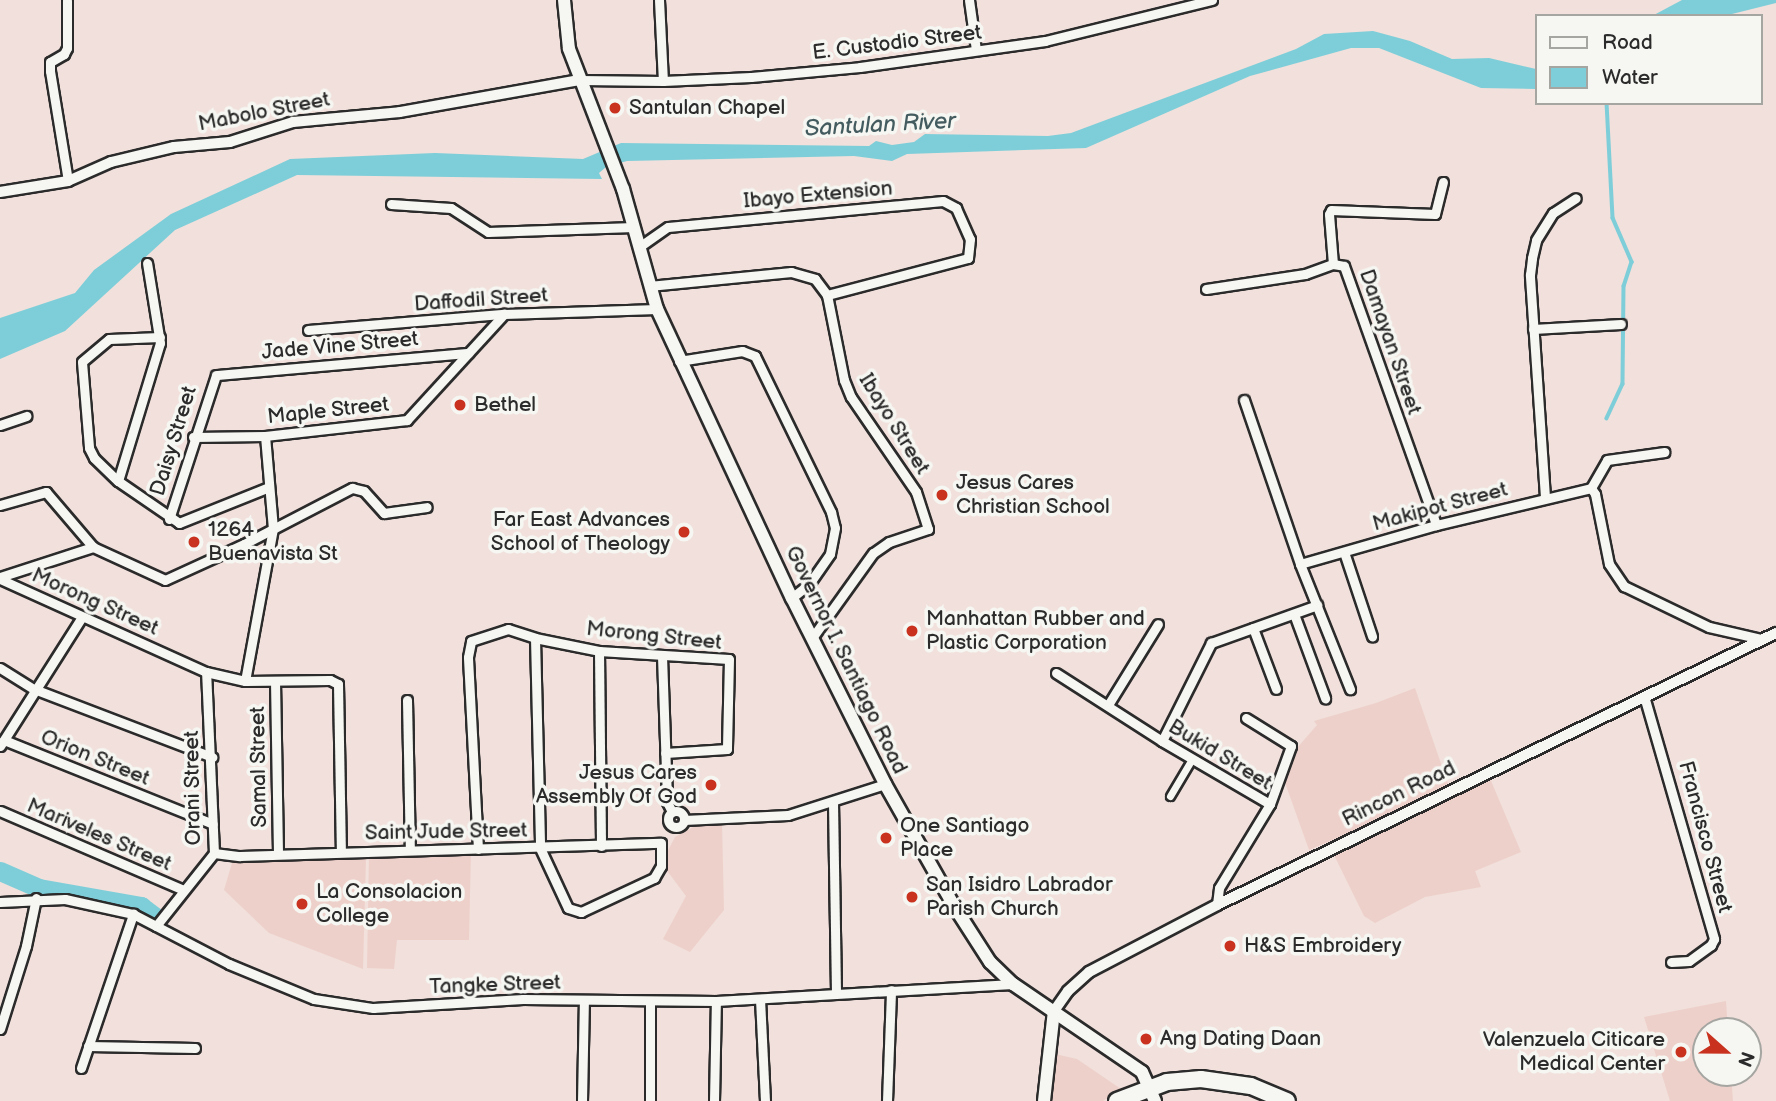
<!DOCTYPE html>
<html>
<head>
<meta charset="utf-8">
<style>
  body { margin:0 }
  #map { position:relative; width:1776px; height:1101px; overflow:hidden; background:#f1e0db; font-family:"Balsamiq Sans",sans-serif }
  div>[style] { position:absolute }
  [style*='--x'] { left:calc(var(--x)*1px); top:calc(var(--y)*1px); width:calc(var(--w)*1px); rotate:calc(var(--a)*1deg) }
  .built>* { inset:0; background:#eed0ca }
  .water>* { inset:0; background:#7eced9 }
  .stream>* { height:3.5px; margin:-1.75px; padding:0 1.75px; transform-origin:1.75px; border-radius:1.75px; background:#7eced9 }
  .river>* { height:19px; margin:-9.5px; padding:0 9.5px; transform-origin:9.5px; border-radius:9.5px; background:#7eced9 }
  .roads { filter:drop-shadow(2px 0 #2b2b2b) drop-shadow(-2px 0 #2b2b2b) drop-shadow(0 2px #2b2b2b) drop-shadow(0 -2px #2b2b2b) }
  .pedestrian>* { height:7px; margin:-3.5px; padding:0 3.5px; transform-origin:3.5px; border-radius:3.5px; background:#f6f6f2 }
  .minor>* { height:9px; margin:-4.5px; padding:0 4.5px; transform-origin:4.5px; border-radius:4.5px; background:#f6f6f2 }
  .minor>.ring { margin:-4.5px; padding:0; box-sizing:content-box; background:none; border:9px solid #f6f6f2; border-radius:50% }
  .tertiary>* { height:10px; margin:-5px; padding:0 5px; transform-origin:5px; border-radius:5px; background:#f6f6f2 }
  .secondary>* { height:12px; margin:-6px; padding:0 6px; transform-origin:6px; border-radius:6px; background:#f6f6f2 }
  .trunk>* { height:16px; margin:-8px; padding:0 8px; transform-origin:8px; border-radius:8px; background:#f6f6f2 }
  .dots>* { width:19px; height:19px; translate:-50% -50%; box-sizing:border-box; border:4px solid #f6f6f2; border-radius:50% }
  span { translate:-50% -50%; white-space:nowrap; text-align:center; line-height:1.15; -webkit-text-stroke:7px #f6f6f2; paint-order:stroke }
  .street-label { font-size:21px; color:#2b2b2b }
  .poi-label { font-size:21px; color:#2b2b2b }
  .left { translate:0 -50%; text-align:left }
  .right { translate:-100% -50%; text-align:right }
  .water-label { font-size:23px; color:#445c5f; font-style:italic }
  .legend { position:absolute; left:1535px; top:14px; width:228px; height:91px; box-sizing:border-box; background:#f6f6f2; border:2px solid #a5a5a2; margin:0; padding:9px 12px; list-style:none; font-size:21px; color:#2b2b2b }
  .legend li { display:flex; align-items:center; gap:14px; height:35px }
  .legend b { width:35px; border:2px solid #a5a5a2 }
  .north { position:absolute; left:1692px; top:1017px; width:70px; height:70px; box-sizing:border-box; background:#f6f6f2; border:2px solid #a5a5a2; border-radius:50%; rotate:111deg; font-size:19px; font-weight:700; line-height:28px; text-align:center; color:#2b2b2b }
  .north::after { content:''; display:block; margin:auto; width:24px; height:32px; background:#c8321e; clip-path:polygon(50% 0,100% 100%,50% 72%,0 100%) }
</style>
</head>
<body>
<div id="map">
  <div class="built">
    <i style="clip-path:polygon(1415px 688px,1448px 784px,1356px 830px,1309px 850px,1283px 777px,1297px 748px,1317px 725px,1314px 721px,1376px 703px)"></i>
    <i style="clip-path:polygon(1489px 776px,1521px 852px,1475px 871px,1481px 887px,1425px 897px,1375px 923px,1364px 916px,1333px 853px)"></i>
    <i style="clip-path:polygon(722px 823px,724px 910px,690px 952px,663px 939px,686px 896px,665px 868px,664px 858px,675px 837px,695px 826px)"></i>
    <i style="clip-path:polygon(471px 851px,469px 940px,397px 940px,394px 969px,367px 968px,369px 855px)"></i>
    <i style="clip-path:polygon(366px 859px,363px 969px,269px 933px,224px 890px,232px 863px)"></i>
    <i style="clip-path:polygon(1726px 1001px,1728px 1031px,1706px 1031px,1706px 1073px,1731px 1073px,1733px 1101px,1670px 1101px,1644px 1017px)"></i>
    <i style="clip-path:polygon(1055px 1054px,1077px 1059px,1121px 1089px,1103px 1101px,1049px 1101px)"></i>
  </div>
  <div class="water">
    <i style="clip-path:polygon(1682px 0,1776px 0,1776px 3px,1724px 16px,1652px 16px)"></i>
    <i style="clip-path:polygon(1373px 31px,1410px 41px,1452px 59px,1489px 58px,1536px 69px,1536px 89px,1481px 88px,1379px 48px,1351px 48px,1250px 76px,1086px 148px,907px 154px,892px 161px,854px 156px,627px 161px,606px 167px,599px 173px,602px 179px,297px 175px,175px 230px,65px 331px,0 359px,0 318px,75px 293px,94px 270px,171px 214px,290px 159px,435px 153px,583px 159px,621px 143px,869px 146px,876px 141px,892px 145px,914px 142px,925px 134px,1048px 136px,1071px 133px,1296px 49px,1324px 34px)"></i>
  </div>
  <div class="stream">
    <i style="--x:1607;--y:103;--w:115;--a:87"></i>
    <i style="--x:1613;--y:218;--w:48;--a:66.6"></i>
    <i style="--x:1632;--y:262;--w:25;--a:108"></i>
    <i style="--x:1624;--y:286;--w:98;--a:90.6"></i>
    <i style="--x:1623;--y:384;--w:38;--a:115"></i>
  </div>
  <div class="river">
    <i style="--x:0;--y:871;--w:43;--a:23.6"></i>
    <i style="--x:39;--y:888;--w:104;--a:10"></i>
    <i style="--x:141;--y:906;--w:20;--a:37"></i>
  </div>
  <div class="roads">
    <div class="pedestrian">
      <i style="--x:1170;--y:796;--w:43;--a:-59.3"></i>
    </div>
    <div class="minor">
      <i style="--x:67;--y:0;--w:48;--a:90"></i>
      <i style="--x:67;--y:48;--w:7;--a:117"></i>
      <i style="--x:64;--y:54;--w:16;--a:150"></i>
      <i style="--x:50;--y:62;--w:9;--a:90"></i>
      <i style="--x:50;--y:71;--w:111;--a:80.7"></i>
      <i style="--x:659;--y:0;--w:81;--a:87.2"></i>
      <i style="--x:969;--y:0;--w:50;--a:82"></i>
      <i style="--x:580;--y:80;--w:83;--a:0.7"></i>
      <i style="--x:663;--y:81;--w:88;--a:-2.6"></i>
      <i style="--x:751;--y:77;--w:109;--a:-5.2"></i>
      <i style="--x:860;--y:67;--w:187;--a:-8"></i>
      <i style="--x:1045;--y:41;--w:172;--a:-13.8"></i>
      <i style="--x:391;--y:204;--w:60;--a:3.8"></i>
      <i style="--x:451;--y:208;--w:44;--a:33"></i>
      <i style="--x:488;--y:232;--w:146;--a:-2"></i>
      <i style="--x:639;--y:247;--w:35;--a:-35"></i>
      <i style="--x:668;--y:227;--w:276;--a:-5.4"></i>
      <i style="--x:943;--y:201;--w:15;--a:28"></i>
      <i style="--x:956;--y:208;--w:34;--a:66"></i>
      <i style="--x:970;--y:239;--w:19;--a:96"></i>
      <i style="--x:968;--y:258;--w:146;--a:165.3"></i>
      <i style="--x:1333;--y:264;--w:50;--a:-94.6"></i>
      <i style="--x:1329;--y:214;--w:4;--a:-63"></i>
      <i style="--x:1331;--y:210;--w:104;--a:2.2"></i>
      <i style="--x:1435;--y:214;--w:33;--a:-76"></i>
      <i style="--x:649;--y:286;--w:143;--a:-5.6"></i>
      <i style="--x:791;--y:272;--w:25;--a:16"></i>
      <i style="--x:815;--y:279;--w:20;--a:53"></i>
      <i style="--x:827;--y:295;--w:87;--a:78.7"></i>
      <i style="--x:844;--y:380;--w:18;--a:68"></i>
      <i style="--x:851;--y:397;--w:115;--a:55.6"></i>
      <i style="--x:916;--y:492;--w:39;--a:72"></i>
      <i style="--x:928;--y:529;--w:41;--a:161.6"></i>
      <i style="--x:889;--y:542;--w:19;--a:145"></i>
      <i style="--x:873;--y:553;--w:105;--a:125.7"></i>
      <i style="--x:1206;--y:289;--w:100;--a:-8.6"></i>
      <i style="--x:1305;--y:274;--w:30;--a:-20"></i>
      <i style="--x:1333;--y:264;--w:11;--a:10"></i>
      <i style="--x:1344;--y:266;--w:275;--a:70.4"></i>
      <i style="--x:1533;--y:329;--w:88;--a:-3.3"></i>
      <i style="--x:308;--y:330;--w:197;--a:-4.7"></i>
      <i style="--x:504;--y:314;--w:153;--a:-1.9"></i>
      <i style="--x:160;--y:337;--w:51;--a:177.8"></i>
      <i style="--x:109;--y:339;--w:35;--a:140"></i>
      <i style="--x:82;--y:362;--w:86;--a:85.3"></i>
      <i style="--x:89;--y:448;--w:11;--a:63"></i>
      <i style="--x:94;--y:458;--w:33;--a:44"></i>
      <i style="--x:118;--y:481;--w:74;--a:34.5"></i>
      <i style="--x:179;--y:523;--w:97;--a:-21.8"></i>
      <i style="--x:679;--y:361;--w:64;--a:-9"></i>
      <i style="--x:742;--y:351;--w:14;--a:21"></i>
      <i style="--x:755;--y:356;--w:174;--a:64"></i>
      <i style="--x:831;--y:512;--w:16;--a:76"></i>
      <i style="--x:835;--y:528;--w:26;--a:101"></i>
      <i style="--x:830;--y:554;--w:37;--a:125"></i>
      <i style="--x:809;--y:584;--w:22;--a:141"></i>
      <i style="--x:1244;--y:400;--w:173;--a:71.1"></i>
      <i style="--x:1300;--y:564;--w:135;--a:68.2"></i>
      <i style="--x:0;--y:425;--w:28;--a:-19"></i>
      <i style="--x:193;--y:437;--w:72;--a:-0.8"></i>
      <i style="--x:265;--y:436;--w:143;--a:-6.4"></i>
      <i style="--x:407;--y:420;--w:144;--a:-47.5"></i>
      <i style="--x:118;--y:481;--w:144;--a:-73.1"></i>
      <i style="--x:160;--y:343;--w:81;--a:-99.2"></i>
      <i style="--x:1591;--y:488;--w:7;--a:56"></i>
      <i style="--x:1595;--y:494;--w:71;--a:78.7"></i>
      <i style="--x:1609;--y:564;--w:27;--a:56"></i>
      <i style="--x:1624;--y:586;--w:94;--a:25.8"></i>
      <i style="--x:1709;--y:627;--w:53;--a:13"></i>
      <i style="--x:1591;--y:488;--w:32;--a:-60"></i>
      <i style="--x:1607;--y:460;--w:58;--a:-8"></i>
      <i style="--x:1545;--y:497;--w:223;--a:-93.9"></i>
      <i style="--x:1530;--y:275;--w:17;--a:-83"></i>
      <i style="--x:1532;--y:258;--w:18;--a:-77"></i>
      <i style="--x:1536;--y:240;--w:32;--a:-58"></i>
      <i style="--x:1553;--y:213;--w:27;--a:-33"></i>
      <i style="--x:0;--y:505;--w:48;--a:-15.8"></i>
      <i style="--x:46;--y:492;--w:72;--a:49.5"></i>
      <i style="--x:93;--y:547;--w:79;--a:24.6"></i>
      <i style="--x:165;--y:580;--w:87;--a:-24.5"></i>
      <i style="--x:244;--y:544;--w:122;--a:-27.4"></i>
      <i style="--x:352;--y:488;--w:12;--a:14"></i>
      <i style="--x:364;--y:491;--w:30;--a:48"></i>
      <i style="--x:384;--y:513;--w:43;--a:-7.9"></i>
      <i style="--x:169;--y:519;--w:151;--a:-71.9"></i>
      <i style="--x:216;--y:375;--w:253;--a:-5"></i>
      <i style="--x:1344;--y:552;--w:89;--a:71.6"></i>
      <i style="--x:1300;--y:564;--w:141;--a:-16"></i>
      <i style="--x:1436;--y:525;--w:159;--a:-13.4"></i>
      <i style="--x:0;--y:577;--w:98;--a:-17.9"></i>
      <i style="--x:0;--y:579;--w:226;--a:24.3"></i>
      <i style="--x:206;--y:672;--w:40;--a:13"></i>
      <i style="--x:245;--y:681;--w:85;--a:-0.7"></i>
      <i style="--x:330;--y:680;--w:9;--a:27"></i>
      <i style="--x:338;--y:684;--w:167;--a:89"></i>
      <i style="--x:1294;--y:614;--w:90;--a:69.7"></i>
      <i style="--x:1253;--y:628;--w:65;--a:69.3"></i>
      <i style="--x:535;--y:638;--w:210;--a:88.6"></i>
      <i style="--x:540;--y:848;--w:66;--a:65"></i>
      <i style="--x:568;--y:908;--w:14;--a:17"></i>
      <i style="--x:581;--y:912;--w:81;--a:-25"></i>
      <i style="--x:654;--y:878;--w:14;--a:-60"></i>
      <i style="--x:661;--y:866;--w:23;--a:-90"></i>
      <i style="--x:599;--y:651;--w:195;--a:89.4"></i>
      <i style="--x:662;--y:656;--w:146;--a:88"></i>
      <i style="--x:667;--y:802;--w:11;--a:63"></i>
      <i style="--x:0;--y:668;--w:40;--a:32"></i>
      <i style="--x:34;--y:689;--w:191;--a:20.9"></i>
      <i style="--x:1056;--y:673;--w:126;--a:32.7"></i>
      <i style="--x:1162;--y:741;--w:125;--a:30.3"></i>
      <i style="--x:1270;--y:804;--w:98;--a:121.3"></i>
      <i style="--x:1219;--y:888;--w:17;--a:97"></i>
      <i style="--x:245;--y:681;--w:155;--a:-79.6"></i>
      <i style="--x:273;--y:529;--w:93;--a:-94.9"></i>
      <i style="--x:275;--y:681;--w:171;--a:89"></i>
      <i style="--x:1644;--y:696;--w:253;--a:73.9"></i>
      <i style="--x:1714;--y:939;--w:7;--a:117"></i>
      <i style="--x:1711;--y:945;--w:27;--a:144"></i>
      <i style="--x:1689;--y:961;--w:18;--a:177"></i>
      <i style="--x:407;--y:700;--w:150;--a:88.9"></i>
      <i style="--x:1108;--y:705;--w:95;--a:-58.3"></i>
      <i style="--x:1246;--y:718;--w:53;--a:31.9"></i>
      <i style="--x:1291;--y:746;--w:62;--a:109.9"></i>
      <i style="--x:4;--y:740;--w:225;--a:21.9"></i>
      <i style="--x:1162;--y:741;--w:110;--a:-63.4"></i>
      <i style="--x:1211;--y:643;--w:113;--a:-19.7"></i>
      <i style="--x:0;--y:746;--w:153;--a:-57.6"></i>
      <i style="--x:833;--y:802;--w:191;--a:89.1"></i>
      <i class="ring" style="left:668px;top:811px;width:7px;height:7px"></i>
      <i style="--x:0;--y:811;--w:199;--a:23.3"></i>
      <i style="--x:684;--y:820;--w:104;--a:-2.8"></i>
      <i style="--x:788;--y:815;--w:102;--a:-17.7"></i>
      <i style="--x:478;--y:849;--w:192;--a:-93"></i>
      <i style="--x:468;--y:657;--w:16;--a:-79"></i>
      <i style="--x:471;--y:641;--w:39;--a:-18"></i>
      <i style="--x:508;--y:629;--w:28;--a:18"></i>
      <i style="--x:535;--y:638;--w:65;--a:11.5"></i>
      <i style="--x:599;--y:651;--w:130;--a:3.5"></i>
      <i style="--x:729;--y:659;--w:90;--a:91.3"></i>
      <i style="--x:727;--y:749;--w:62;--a:176.3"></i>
      <i style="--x:214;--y:853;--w:26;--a:7"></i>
      <i style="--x:240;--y:856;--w:421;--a:-1.8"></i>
      <i style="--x:0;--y:902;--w:65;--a:-2.6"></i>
      <i style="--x:65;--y:899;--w:70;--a:12.4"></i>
      <i style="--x:133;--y:914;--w:108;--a:27.5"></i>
      <i style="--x:229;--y:964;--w:92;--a:22.4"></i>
      <i style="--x:314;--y:999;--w:60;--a:8.7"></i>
      <i style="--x:373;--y:1008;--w:150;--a:-3.4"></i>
      <i style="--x:523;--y:999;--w:193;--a:0.6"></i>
      <i style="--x:716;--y:1001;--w:297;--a:-3.3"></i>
      <i style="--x:156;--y:926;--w:93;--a:-51.5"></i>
      <i style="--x:214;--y:853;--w:181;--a:-92.5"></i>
      <i style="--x:760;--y:999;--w:102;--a:87.2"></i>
      <i style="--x:0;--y:1029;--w:87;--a:-72.6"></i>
      <i style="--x:26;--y:946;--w:49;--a:-78.2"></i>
      <i style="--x:88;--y:1046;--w:107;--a:1.1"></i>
      <i style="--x:81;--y:1068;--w:163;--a:-71.3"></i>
      <i style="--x:582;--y:1101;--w:100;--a:-88.9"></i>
      <i style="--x:650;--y:1101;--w:100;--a:-90"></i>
      <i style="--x:714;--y:1101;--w:100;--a:-88.9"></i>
      <i style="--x:887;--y:1101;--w:111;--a:-87.9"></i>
    </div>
    <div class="tertiary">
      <i style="--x:0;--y:192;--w:69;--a:-9.2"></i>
      <i style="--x:68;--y:181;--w:47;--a:-23.8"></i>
      <i style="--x:111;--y:162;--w:65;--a:-13.4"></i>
      <i style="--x:174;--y:147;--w:56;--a:-5.1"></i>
      <i style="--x:230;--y:142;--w:66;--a:-17.6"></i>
      <i style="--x:293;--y:122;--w:107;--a:-5.3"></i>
      <i style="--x:400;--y:112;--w:183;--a:-10.1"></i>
      <i style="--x:1054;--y:1011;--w:24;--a:-55"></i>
      <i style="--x:1068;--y:991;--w:28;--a:-42"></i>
      <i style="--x:1089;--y:972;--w:144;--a:-27.6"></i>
      <i style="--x:1217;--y:905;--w:622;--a:-25.95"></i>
    </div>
    <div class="secondary">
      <i style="--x:564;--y:0;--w:49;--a:84.2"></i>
      <i style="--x:569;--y:49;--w:150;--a:68.9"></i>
      <i style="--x:623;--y:189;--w:125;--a:74.2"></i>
      <i style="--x:657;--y:309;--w:319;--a:65"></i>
      <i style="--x:792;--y:598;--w:208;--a:63.4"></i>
      <i style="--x:885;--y:784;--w:140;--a:60.5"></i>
      <i style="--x:954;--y:906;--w:67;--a:57.3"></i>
      <i style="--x:990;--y:962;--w:32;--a:44"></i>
      <i style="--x:1013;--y:984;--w:156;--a:34.3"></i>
      <i style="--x:1142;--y:1072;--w:32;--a:66"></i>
      <i style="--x:1044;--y:1101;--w:91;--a:-83.7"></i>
    </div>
    <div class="trunk">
      <i style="--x:1117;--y:1101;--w:53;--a:-20.8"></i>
      <i style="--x:1167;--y:1082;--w:34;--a:-5"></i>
      <i style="--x:1201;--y:1079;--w:50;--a:8"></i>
      <i style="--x:1251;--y:1086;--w:39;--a:23"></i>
    </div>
  </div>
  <div class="dots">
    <i style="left:615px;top:108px;background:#c8321e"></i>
    <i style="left:460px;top:405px;background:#c8321e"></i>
    <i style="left:942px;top:495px;background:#c8321e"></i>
    <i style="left:684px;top:532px;background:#c8321e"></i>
    <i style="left:194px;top:542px;background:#c8321e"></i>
    <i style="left:912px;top:631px;background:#c8321e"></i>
    <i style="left:711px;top:785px;background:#c8321e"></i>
    <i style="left:886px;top:838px;background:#c8321e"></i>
    <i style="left:912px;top:897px;background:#c8321e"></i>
    <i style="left:302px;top:904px;background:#c8321e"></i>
    <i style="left:1230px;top:946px;background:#c8321e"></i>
    <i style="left:1146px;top:1039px;background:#c8321e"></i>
    <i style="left:1681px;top:1052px;background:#c8321e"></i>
  </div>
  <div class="street-label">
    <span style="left:897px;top:43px;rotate:-7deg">E. Custodio Street</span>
    <span style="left:264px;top:112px;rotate:-11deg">Mabolo Street</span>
    <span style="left:818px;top:195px;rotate:-5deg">Ibayo Extension</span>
    <span style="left:481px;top:300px;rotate:-4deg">Daffodil Street</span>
    <span style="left:1390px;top:342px;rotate:71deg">Damayan Street</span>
    <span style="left:340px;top:346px;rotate:-5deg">Jade Vine Street</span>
    <span style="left:328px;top:411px;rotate:-6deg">Maple Street</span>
    <span style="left:894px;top:424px;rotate:58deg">Ibayo Street</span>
    <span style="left:174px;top:441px;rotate:-73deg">Daisy Street</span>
    <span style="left:1440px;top:507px;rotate:-15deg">Makipot Street</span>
    <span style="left:95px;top:602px;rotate:24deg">Morong Street</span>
    <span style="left:654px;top:636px;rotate:6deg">Morong Street</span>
    <span style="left:846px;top:660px;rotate:64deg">Governor I. Santiago Road</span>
    <span style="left:1220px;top:755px;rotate:31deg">Bukid Street</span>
    <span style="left:95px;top:758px;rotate:22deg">Orion Street</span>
    <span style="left:259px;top:767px;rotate:-91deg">Samal Street</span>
    <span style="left:193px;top:788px;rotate:-91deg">Orani Street</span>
    <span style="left:1399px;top:794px;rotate:-26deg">Rincon Road</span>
    <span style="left:446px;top:832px;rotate:-1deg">Saint Jude Street</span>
    <span style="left:99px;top:835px;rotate:23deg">Mariveles Street</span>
    <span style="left:1705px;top:837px;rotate:75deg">Francisco Street</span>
    <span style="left:495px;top:985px;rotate:-2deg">Tangke Street</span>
  </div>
  <div class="poi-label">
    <span class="left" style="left:629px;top:108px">Santulan Chapel</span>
    <span class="left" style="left:474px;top:405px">Bethel</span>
    <span class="left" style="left:956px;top:495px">Jesus Cares<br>Christian School</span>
    <span class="right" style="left:670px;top:532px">Far East Advances<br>School of Theology</span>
    <span class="left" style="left:208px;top:542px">1264<br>Buenavista St</span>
    <span class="left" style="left:926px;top:631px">Manhattan Rubber and<br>Plastic Corporation</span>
    <span class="right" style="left:697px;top:785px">Jesus Cares<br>Assembly Of God</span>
    <span class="left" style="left:900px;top:838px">One Santiago<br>Place</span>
    <span class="left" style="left:926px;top:897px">San Isidro Labrador<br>Parish Church</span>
    <span class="left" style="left:316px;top:904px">La Consolacion<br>College</span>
    <span class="left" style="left:1244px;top:946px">H&amp;S Embroidery</span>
    <span class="left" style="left:1160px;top:1039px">Ang Dating Daan</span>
    <span class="right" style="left:1665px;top:1052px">Valenzuela Citicare<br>Medical Center</span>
  </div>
  <div class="water-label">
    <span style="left:880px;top:125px;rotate:-3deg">Santulan River</span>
  </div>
  <ul class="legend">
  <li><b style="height:9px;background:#f6f6f2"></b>Road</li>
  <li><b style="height:19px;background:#7eced9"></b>Water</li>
  </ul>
  <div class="north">N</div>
</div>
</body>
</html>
